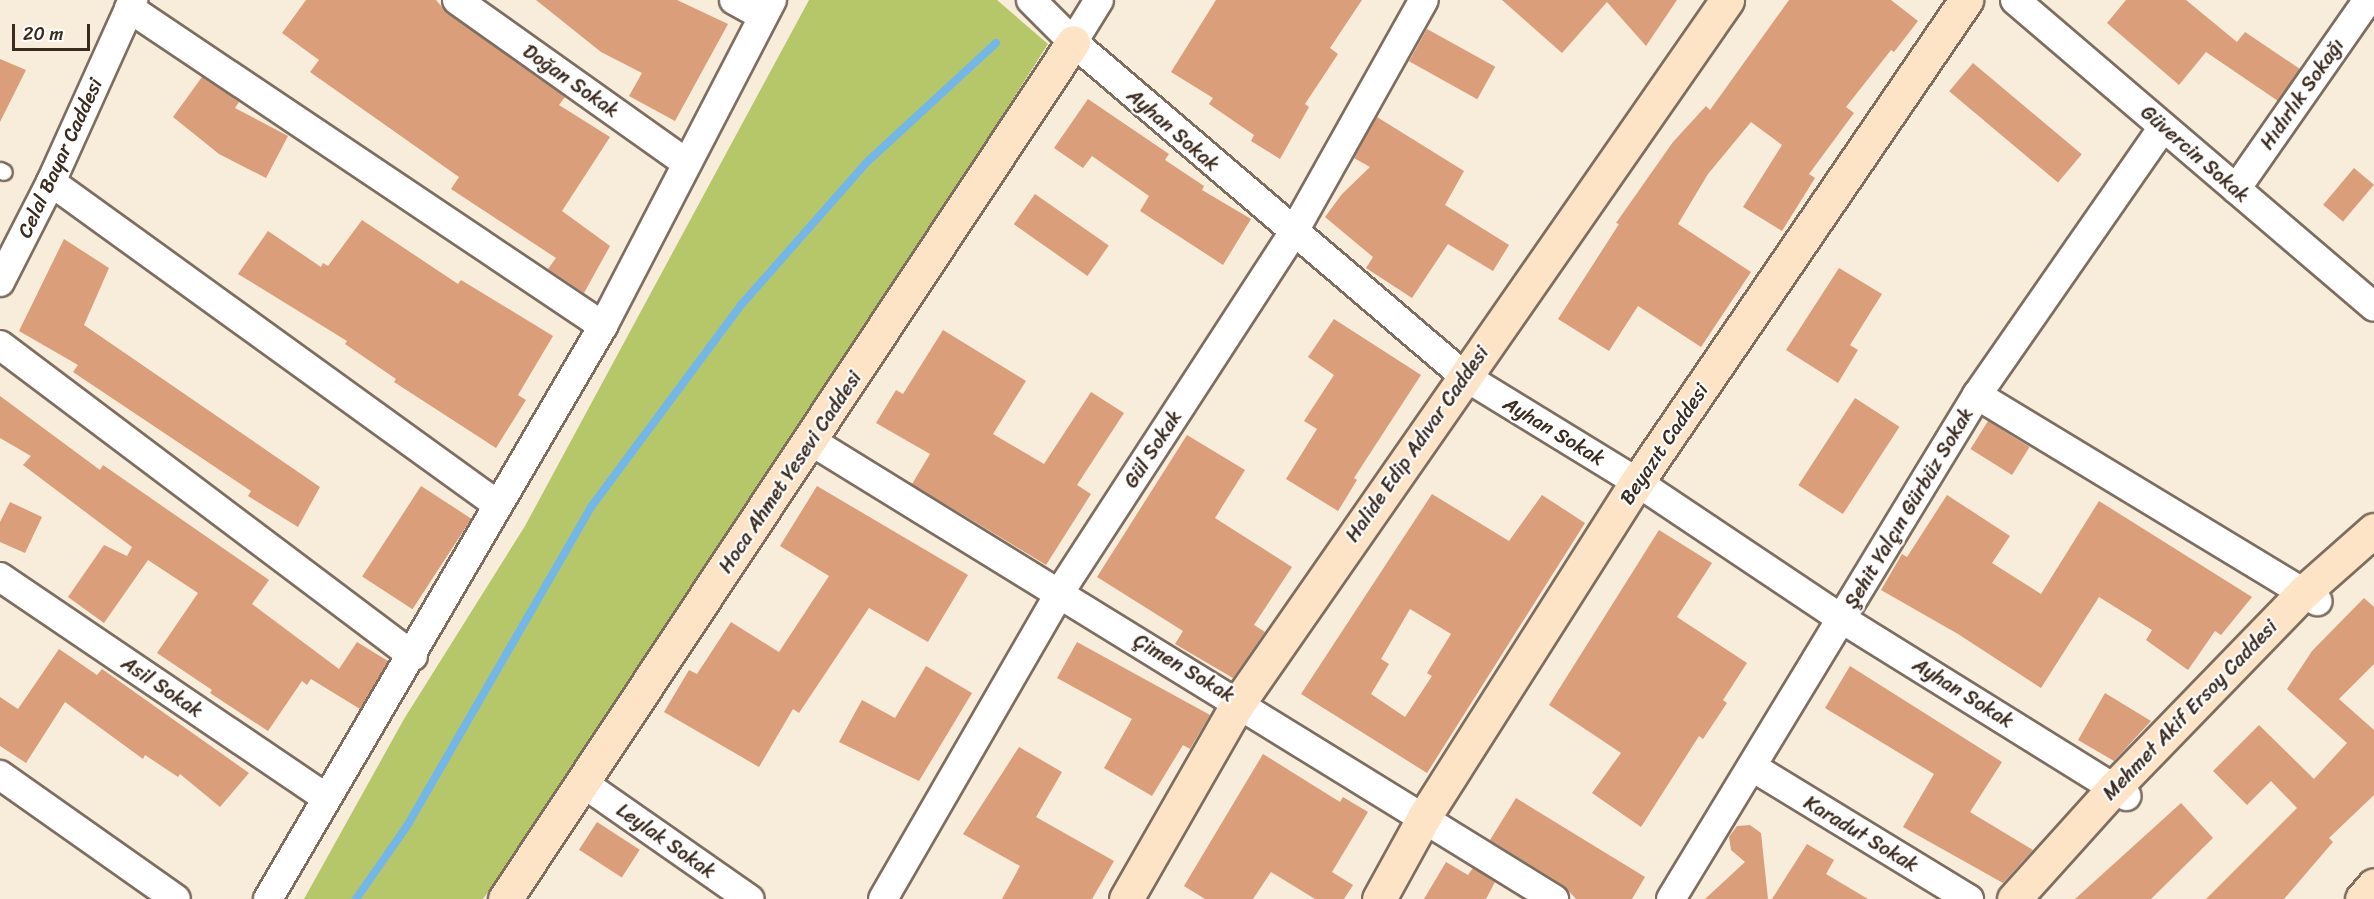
<!DOCTYPE html>
<html>
<head>
<meta charset="utf-8">
<style>
  body { margin:0 }
  #map { position:relative; width:2374px; height:899px; overflow:hidden; background:#f8ecdb; font-family:Sriracha,sans-serif }
  div>[style] { position:absolute }
  [style*='--x'] { left:calc(var(--x)*1px); top:calc(var(--y)*1px); width:calc(var(--w)*1px); rotate:calc(var(--a)*1deg) }
  .green>* { inset:0; background:#b6c76a }
  .stream>* { height:8px; margin:-4px; padding:0 4px; transform-origin:4px; border-radius:4px; background:#73b7e9 }
  .building>* { inset:0; background:#da9e7b; transform-origin:0 0 }
  .roads { filter:drop-shadow(2px 0 #7d6e60) drop-shadow(-2px 0 #7d6e60) drop-shadow(0 2px #7d6e60) drop-shadow(0 -2px #7d6e60) }
  .lane>* { height:15px; margin:-7.5px; padding:0 7.5px; transform-origin:7.5px; border-radius:7.5px; background:#fff }
  .street>* { height:28px; margin:-14px; padding:0 14px; transform-origin:14px; border-radius:14px; background:#fff }
  .secondary>* { height:33px; margin:-16.5px; padding:0 16.5px; transform-origin:16.5px; border-radius:16.5px; background:#fee4c6 }
  span { translate:-50% -50%; white-space:nowrap; text-align:center; line-height:1.15; -webkit-text-stroke:4.5px #fff; paint-order:stroke }
  .street-label { font-size:20px; color:#3b2a1e }
  .scale { position:absolute; left:12px; top:24px; width:78px; height:27px; box-sizing:border-box; border:3px solid #3b2a1e; border-top:0; padding-left:8px; font-size:18px; line-height:21px; white-space:nowrap; color:#3b2a1e; -webkit-text-stroke:4px #fff; paint-order:stroke }
</style>
</head>
<body>
<div id="map">
  <div class="green">
    <i style="clip-path:polygon(809px 0,997px 0,1048px 44px,891px 290px,554px 799px,483px 899px,304px 899px,404px 719px,525px 526px)"></i>
  </div>
  <div class="stream">
    <i style="--x:356;--y:899;--w:89;--a:-55.1"></i>
    <i style="--x:407;--y:826;--w:368;--a:-60"></i>
    <i style="--x:591;--y:507;--w:252;--a:-53.4"></i>
    <i style="--x:741;--y:305;--w:189;--a:-48.6"></i>
    <i style="--x:866;--y:163;--w:177;--a:-42.7"></i>
  </div>
  <div class="building">
    <i style="clip-path:polygon(306px 0,436px 0,447px 13px,565px 97px,559px 105px,610px 137px,562px 211px,610px 246px,584px 293px,548px 269px,556px 258px,451px 189px,459px 177px,310px 72px,319px 60px,282px 33px)"></i>
    <i style="clip-path:polygon(536px 0,677px 0,728px 24px,675px 121px,629px 96px,642px 73px,601px 52px)"></i>
    <i style="clip-path:polygon(1216px 0,1362px 0,1330px 48px,1338px 54px,1305px 104px,1309px 107px,1280px 159px,1251px 141px,1254px 135px,1209px 104px,1213px 98px,1171px 72px)"></i>
    <i style="clip-path:polygon(1502px 0,1677px 0,1646px 46px,1607px 2px,1562px 53px)"></i>
    <i style="clip-path:polygon(1789px 0,1891px 0,1918px 21px,1894px 52px,1891px 50px,1846px 107px,1854px 113px,1809px 174px,1815px 178px,1782px 231px,1743px 207px,1782px 145px,1751px 122px,1708px 174px,1678px 224px,1751px 272px,1701px 347px,1638px 306px,1609px 351px,1558px 319px,1619px 224px,1616px 223px,1673px 142px,1706px 106px,1710px 110px)"></i>
    <i style="clip-path:polygon(2126px 0,2186px 0,2237px 42px,2245px 32px,2300px 69px,2278px 101px,2206px 52px,2179px 85px,2107px 23px)"></i>
    <i style="left:1427px;top:29px;width:78px;height:37px;rotate:29deg"></i>
    <i style="clip-path:polygon(0 59px,26px 70px,0 122px)"></i>
    <i style="left:1973px;top:63px;width:142px;height:37px;rotate:40deg"></i>
    <i style="clip-path:polygon(202px 77px,239px 102px,235px 108px,288px 136px,266px 178px,219px 154px,173px 117px)"></i>
    <i style="clip-path:polygon(1088px 99px,1169px 154px,1165px 160px,1204px 186px,1202px 190px,1251px 219px,1223px 265px,1140px 211px,1149px 196px,1092px 156px,1083px 168px,1054px 148px)"></i>
    <i style="clip-path:polygon(1377px 117px,1464px 171px,1445px 205px,1509px 245px,1493px 271px,1448px 244px,1412px 298px,1366px 268px,1373px 257px,1325px 217px,1342px 194px,1370px 167px,1354px 158px)"></i>
    <i style="left:2354px;top:168px;width:26px;height:48px;rotate:40deg"></i>
    <i style="left:1035px;top:194px;width:90px;height:37px;rotate:35deg"></i>
    <i style="clip-path:polygon(362px 220px,458px 284px,461px 280px,553px 336px,518px 395px,526px 400px,496px 448px,394px 382px,396px 379px,345px 344px,347px 341px,238px 274px,268px 231px,321px 267px,323px 263px,328px 266px)"></i>
    <i style="clip-path:polygon(64px 239px,109px 268px,84px 325px,320px 487px,298px 527px,248px 496px,251px 491px,73px 372px,78px 365px,19px 331px)"></i>
    <i style="clip-path:polygon(1839px 268px,1882px 294px,1850px 345px,1858px 350px,1838px 383px,1786px 350px)"></i>
    <i style="clip-path:polygon(1334px 319px,1421px 375px,1354px 478px,1357px 480px,1338px 511px,1286px 479px,1317px 429px,1304px 421px,1334px 375px,1308px 357px)"></i>
    <i style="clip-path:polygon(943px 330px,1026px 381px,993px 434px,1044px 464px,1091px 392px,1124px 413px,1077px 485px,1091px 494px,1046px 565px,912px 484px,930px 454px,876px 423px,896px 390px,903px 394px)"></i>
    <i style="clip-path:polygon(0 396px,100px 470px,103px 465px,269px 580px,252px 604px,339px 669px,357px 642px,388px 661px,360px 709px,311px 679px,307px 685px,302px 681px,268px 731px,210px 693px,212px 690px,157px 653px,198px 593px,148px 560px,104px 623px,68px 597px,104px 545px,127px 556px,132px 547px,23px 465px,31px 456px,0 438px)"></i>
    <i style="left:1855px;top:398px;width:53px;height:104px;rotate:33deg"></i>
    <i style="left:1988px;top:421px;width:49px;height:33px;rotate:32deg"></i>
    <i style="clip-path:polygon(1187px 435px,1245px 470px,1215px 518px,1292px 567px,1254px 625px,1265px 632px,1233px 678px,1175px 644px,1183px 631px,1097px 577px)"></i>
    <i style="left:421px;top:486px;width:60px;height:108px;rotate:33deg"></i>
    <i style="clip-path:polygon(817px 486px,968px 575px,928px 642px,869px 608px,799px 713px,793px 709px,759px 767px,664px 712px,689px 670px,697px 674px,731px 622px,779px 652px,829px 576px,780px 546px)"></i>
    <i style="clip-path:polygon(evenodd,1432px 494px,1509px 541px,1542px 495px,1585px 523px,1427px 773px,1301px 694px,1432px 494px,1410px 609px,1451px 634px,1427px 673px,1432px 676px,1405px 717px,1371px 694px,1389px 664px,1381px 659px,1410px 609px)"></i>
    <i style="clip-path:polygon(1947px 495px,2010px 536px,1992px 563px,2041px 594px,2099px 501px,2252px 597px,2221px 635px,2215px 631px,2188px 670px,2146px 640px,2152px 630px,2099px 597px,2041px 688px,1958px 634px,1881px 590px,1902px 554px,1907px 557px)"></i>
    <i style="clip-path:polygon(10px 502px,42px 517px,25px 553px,0 542px,0 522px)"></i>
    <i style="clip-path:polygon(1659px 530px,1712px 563px,1677px 617px,1747px 663px,1723px 700px,1727px 703px,1703px 739px,1699px 736px,1641px 827px,1592px 793px,1621px 753px,1549px 705px)"></i>
    <i style="clip-path:polygon(2364px 598px,2374px 607px,2374px 664px,2339px 699px,2374px 730px,2374px 795px,2329px 838px,2333px 842px,2284px 899px,2206px 899px,2297px 808px,2271px 781px,2247px 805px,2213px 771px,2259px 725px,2314px 779px,2347px 743px,2287px 689px,2312px 651px)"></i>
    <i style="clip-path:polygon(1077px 642px,1210px 715px,1190px 749px,1183px 745px,1152px 796px,1104px 768px,1132px 719px,1057px 678px)"></i>
    <i style="clip-path:polygon(59px 649px,97px 675px,102px 669px,249px 773px,220px 807px,180px 774px,178px 777px,145px 755px,143px 759px,65px 702px,26px 763px,0 746px,0 697px,18px 709px)"></i>
    <i style="clip-path:polygon(926px 666px,972px 693px,919px 781px,839px 742px,862px 700px,895px 718px)"></i>
    <i style="clip-path:polygon(1850px 666px,2002px 762px,1970px 812px,2033px 850px,2003px 883px,1903px 827px,1934px 774px,1825px 708px)"></i>
    <i style="clip-path:polygon(2105px 693px,2151px 721px,2114px 761px,2078px 740px)"></i>
    <i style="clip-path:polygon(1019px 747px,1062px 772px,1036px 817px,1114px 861px,1092px 899px,1002px 899px,1020px 866px,963px 834px)"></i>
    <i style="clip-path:polygon(1263px 754px,1340px 802px,1343px 797px,1368px 812px,1332px 872px,1353px 885px,1344px 899px,1315px 899px,1271px 872px,1253px 899px,1205px 899px,1184px 886px)"></i>
    <i style="clip-path:polygon(1516px 798px,1645px 877px,1632px 899px,1576px 899px,1563px 885px,1490px 840px)"></i>
    <i style="clip-path:polygon(2181px 803px,2213px 838px,2151px 899px,2075px 899px)"></i>
    <i style="left:597px;top:822px;width:51px;height:33px;rotate:33deg"></i>
    <i style="clip-path:polygon(1750px 825px,1761px 833px,1768px 899px,1705px 899px,1745px 862px,1731px 850px,1729px 837px,1737px 826px)"></i>
    <i style="clip-path:polygon(1807px 844px,1834px 860px,1826px 874px,1868px 899px,1772px 899px)"></i>
    <i style="clip-path:polygon(1446px 862px,1468px 875px,1473px 868px,1495px 882px,1486px 899px,1424px 899px)"></i>
  </div>
  <div class="roads">
    <div class="lane">
      <i style="--x:0;--y:170;--w:4;--a:27"></i>
    </div>
    <div class="street">
      <i style="--x:457;--y:0;--w:280;--a:35.4"></i>
      <i style="--x:734;--y:0;--w:33;--a:29"></i>
      <i style="--x:1031;--y:0;--w:59;--a:45"></i>
      <i style="--x:1073;--y:42;--w:514;--a:40.5"></i>
      <i style="--x:1464;--y:376;--w:203;--a:31.5"></i>
      <i style="--x:1637;--y:482;--w:247;--a:33.8"></i>
      <i style="--x:1842;--y:619;--w:335;--a:31.9"></i>
      <i style="--x:2015;--y:0;--w:472;--a:40.5"></i>
      <i style="--x:129;--y:8;--w:571;--a:33.86"></i>
      <i style="--x:1073;--y:42;--w:49;--a:-58.2"></i>
      <i style="--x:51;--y:182;--w:551;--a:35.85"></i>
      <i style="--x:2236;--y:189;--w:231;--a:-55.1"></i>
      <i style="--x:0;--y:282;--w:112;--a:-63"></i>
      <i style="--x:51;--y:182;--w:200;--a:-65.7"></i>
      <i style="--x:0;--y:345;--w:517;--a:36.98"></i>
      <i style="--x:1977;--y:395;--w:398;--a:31.2"></i>
      <i style="--x:811;--y:441;--w:873;--a:31.65"></i>
      <i style="--x:0;--y:577;--w:392;--a:34.1"></i>
      <i style="--x:1754;--y:768;--w:252;--a:31.4"></i>
      <i style="--x:0;--y:775;--w:215;--a:35.2"></i>
      <i style="--x:583;--y:783;--w:203;--a:34.9"></i>
      <i style="--x:268;--y:899;--w:664;--a:-59.69"></i>
      <i style="--x:603;--y:326;--w:367;--a:-62.6"></i>
      <i style="--x:883;--y:899;--w:354;--a:-60"></i>
      <i style="--x:1060;--y:592;--w:428;--a:-57"></i>
      <i style="--x:1293;--y:233;--w:267;--a:-60.7"></i>
      <i style="--x:1671;--y:899;--w:590;--a:-58.74"></i>
      <i style="--x:1977;--y:395;--w:326;--a:-55.2"></i>
    </div>
    <div class="secondary">
      <i style="--x:505;--y:899;--w:1028;--a:-56.46"></i>
      <i style="--x:1126;--y:899;--w:227;--a:-60.2"></i>
      <i style="--x:1239;--y:702;--w:855;--a:-55.19"></i>
      <i style="--x:1379;--y:899;--w:94;--a:-61.2"></i>
      <i style="--x:1424;--y:817;--w:397;--a:-57.6"></i>
      <i style="--x:1637;--y:482;--w:584;--a:-55.68"></i>
      <i style="--x:2014;--y:899;--w:149;--a:-48"></i>
      <i style="--x:2114;--y:788;--w:274;--a:-45.9"></i>
      <i style="--x:2305;--y:591;--w:92;--a:-41.5"></i>
      <i style="--x:2362;--y:899;--w:18;--a:-49"></i>
    </div>
  </div>
  <div class="street-label">
    <span style="left:571px;top:81px;rotate:35deg">Doğan Sokak</span>
    <span style="left:2302px;top:94px;rotate:-55deg">Hıdırlık Sokağı</span>
    <span style="left:1173px;top:130px;rotate:41deg">Ayhan Sokak</span>
    <span style="left:2195px;top:154px;rotate:41deg">Güvercin Sokak</span>
    <span style="left:60px;top:158px;rotate:-65deg">Celal Bayar Caddesi</span>
    <span style="left:1554px;top:431px;rotate:31deg">Ayhan Sokak</span>
    <span style="left:1417px;top:444px;rotate:-55deg">Halide Edip Adıvar Caddesi</span>
    <span style="left:1664px;top:444px;rotate:-56deg">Beyazıt Caddesi</span>
    <span style="left:1153px;top:449px;rotate:-57deg">Gül Sokak</span>
    <span style="left:790px;top:472px;rotate:-56deg">Hoca Ahmet Yesevi Caddesi</span>
    <span style="left:1909px;top:508px;rotate:-59deg">Şehit Yalçın Gürbüz Sokak</span>
    <span style="left:1184px;top:668px;rotate:31deg">Çimen Sokak</span>
    <span style="left:162px;top:687px;rotate:34deg">Asil Sokak</span>
    <span style="left:1963px;top:693px;rotate:32deg">Ayhan Sokak</span>
    <span style="left:2190px;top:710px;rotate:-46deg">Mehmet Akif Ersoy Caddesi</span>
    <span style="left:1861px;top:834px;rotate:31deg">Karadut Sokak</span>
    <span style="left:666px;top:841px;rotate:35deg">Leylak Sokak</span>
  </div>
  <div class="scale">20 m</div>
</div>
</body>
</html>
